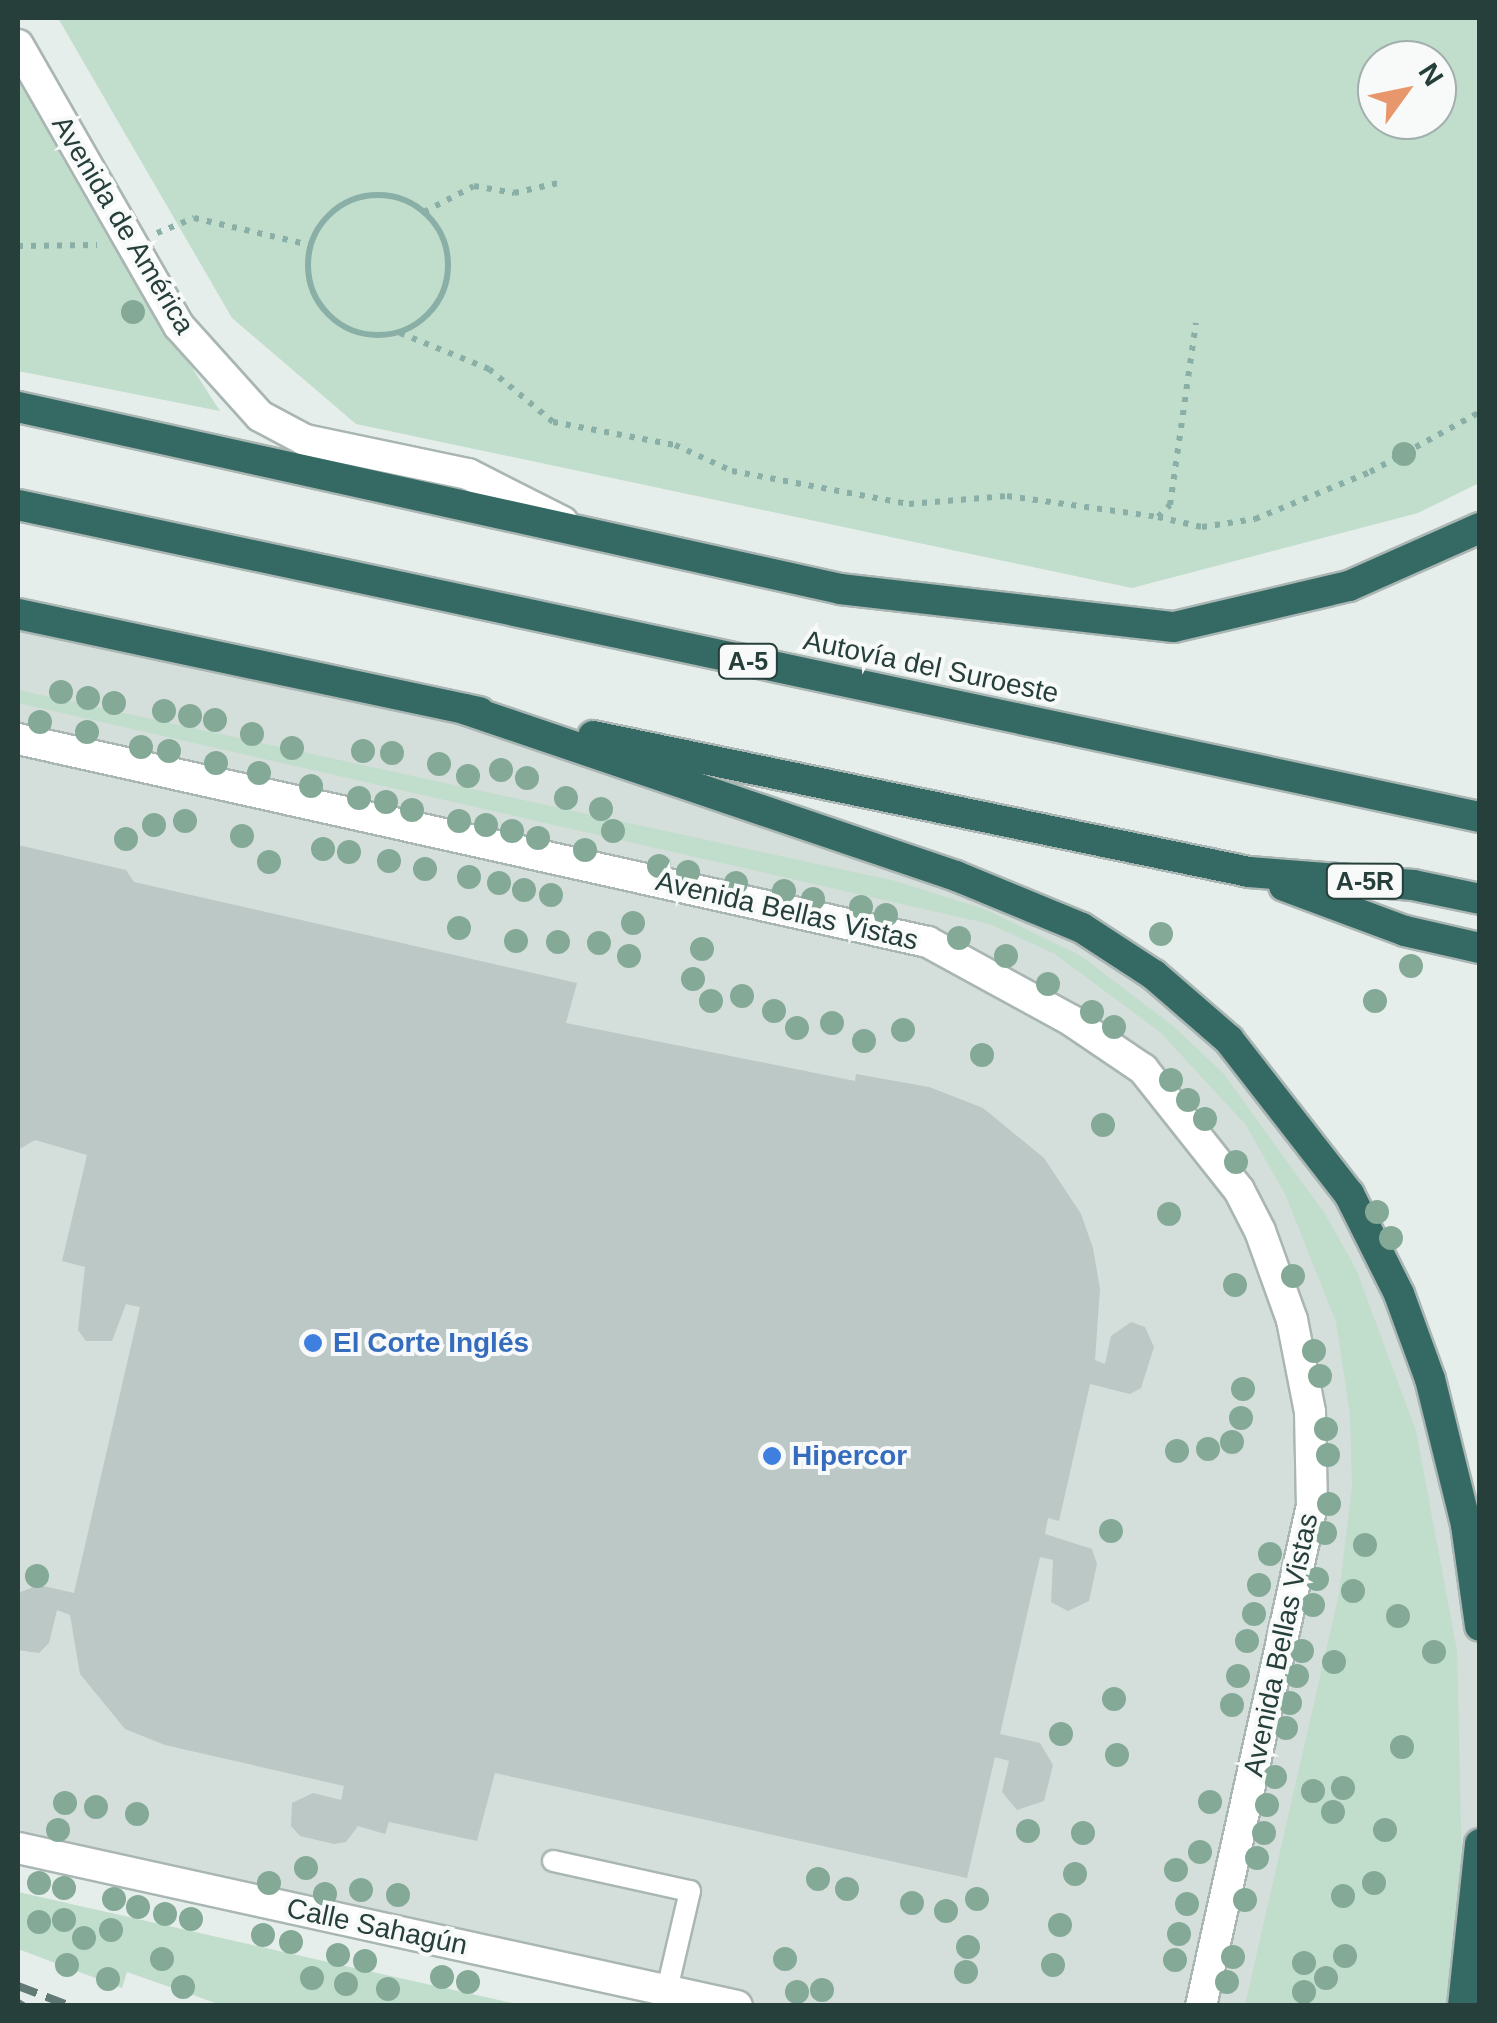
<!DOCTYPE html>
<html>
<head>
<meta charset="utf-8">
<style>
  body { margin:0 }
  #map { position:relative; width:1497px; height:2023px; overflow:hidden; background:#e6eeeb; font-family:Helvetica,sans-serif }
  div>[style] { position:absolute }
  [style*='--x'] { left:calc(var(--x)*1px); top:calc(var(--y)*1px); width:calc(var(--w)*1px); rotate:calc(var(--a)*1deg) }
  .built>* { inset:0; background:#d4deda }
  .green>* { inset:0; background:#c1ddcc }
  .building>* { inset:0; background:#bcc8c5 }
  .path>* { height:6px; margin-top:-3px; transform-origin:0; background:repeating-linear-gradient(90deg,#89afa7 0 5px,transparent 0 13px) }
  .path>.ring { margin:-3px; padding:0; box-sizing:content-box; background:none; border:6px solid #89afa7; border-radius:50% }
  .roads { filter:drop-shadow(2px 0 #a9b6b3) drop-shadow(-2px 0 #a9b6b3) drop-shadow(0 2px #a9b6b3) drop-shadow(0 -2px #a9b6b3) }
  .service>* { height:20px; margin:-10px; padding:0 10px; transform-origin:10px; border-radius:10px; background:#fff }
  .minor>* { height:30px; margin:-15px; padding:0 15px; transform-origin:15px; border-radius:15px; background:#fff }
  .motorway>* { height:30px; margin:-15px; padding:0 15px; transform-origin:15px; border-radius:15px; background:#346964 }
  .rail>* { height:8px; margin-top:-4px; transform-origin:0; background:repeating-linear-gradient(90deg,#617a76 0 20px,transparent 0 30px) }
  .trees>* { width:24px; height:24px; margin:-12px; border-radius:50%; background:#84aa97 }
  .dots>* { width:28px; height:28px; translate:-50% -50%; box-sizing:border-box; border:5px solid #f7faf9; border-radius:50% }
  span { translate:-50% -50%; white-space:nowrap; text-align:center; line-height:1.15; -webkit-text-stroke:8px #f7faf9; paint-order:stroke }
  .shield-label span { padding:2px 8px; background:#f7faf9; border:2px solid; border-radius:8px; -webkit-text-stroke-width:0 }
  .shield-label { font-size:25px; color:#263f3b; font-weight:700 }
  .street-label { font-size:28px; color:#263f3b }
  .shop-label { font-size:28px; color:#366cbe; font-weight:700 }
  .left { translate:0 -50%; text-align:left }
  .frame { position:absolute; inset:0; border:20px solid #263f3b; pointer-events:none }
  .north { position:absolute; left:1357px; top:40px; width:100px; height:100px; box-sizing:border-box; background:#f7faf9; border:2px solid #a3afad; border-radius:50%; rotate:57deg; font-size:28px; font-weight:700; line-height:40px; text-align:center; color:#263f3b }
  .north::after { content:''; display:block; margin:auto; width:35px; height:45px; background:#e7976b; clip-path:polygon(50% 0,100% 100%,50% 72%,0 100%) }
</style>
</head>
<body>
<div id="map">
  <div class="built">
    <i style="clip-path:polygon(18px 614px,464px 709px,1082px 928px,1229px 1040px,1399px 1294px,1479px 1626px,1479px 1844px,1463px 2005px,737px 2005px,18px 1848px)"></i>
  </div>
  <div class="green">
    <i style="clip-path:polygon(evenodd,58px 18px,1479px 18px,1479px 483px,1418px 513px,1132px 588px,356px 424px,232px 318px,58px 18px,1377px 60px,1437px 60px,1437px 120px,1377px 120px,1377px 60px)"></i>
    <i style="clip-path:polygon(18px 80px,107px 236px,220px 411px,18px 371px)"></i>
    <i style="clip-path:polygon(18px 690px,895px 881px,987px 910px,1081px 956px,1173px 1026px,1223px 1073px,1325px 1214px,1356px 1269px,1416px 1431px,1457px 1651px,1462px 1872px,1446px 2005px,1245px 2005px,1339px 1594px,1352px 1487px,1350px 1414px,1336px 1322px,1286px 1196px,1246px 1125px,1160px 1032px,1055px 954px,990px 924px,18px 703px)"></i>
    <i style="clip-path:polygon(18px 1892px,359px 1969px,521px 2005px,221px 2005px,127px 1972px,122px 1988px,18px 1949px)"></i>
  </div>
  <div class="building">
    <i style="clip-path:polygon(18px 845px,126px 870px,134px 882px,577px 983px,566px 1023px,855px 1081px,856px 1074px,929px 1087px,983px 1108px,1044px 1158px,1081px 1214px,1093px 1248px,1100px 1289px,1095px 1360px,1105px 1364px,1111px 1336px,1131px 1322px,1145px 1327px,1154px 1347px,1141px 1388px,1130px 1394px,1090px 1384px,1059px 1521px,1048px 1518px,1045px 1534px,1092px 1549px,1097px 1564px,1089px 1601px,1068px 1611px,1051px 1602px,1053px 1560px,1040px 1557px,1000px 1734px,1040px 1743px,1053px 1765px,1044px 1801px,1017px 1810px,1002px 1792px,1009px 1761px,995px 1757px,967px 1878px,495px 1773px,477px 1841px,389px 1822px,385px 1834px,358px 1826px,346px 1842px,334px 1844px,300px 1836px,291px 1826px,292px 1803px,313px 1793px,341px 1800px,344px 1786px,165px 1745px,125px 1729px,80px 1674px,70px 1615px,57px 1610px,49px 1643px,39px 1653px,18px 1650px,18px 1593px,39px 1585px,74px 1593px,140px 1307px,126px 1304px,112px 1341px,86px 1341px,78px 1330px,85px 1267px,62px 1261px,87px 1155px,35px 1140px,18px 1150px)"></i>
  </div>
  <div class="path">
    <i class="ring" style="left:308px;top:195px;width:134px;height:134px"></i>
    <i style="--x:424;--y:212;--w:56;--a:-27.5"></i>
    <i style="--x:474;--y:186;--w:41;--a:9.9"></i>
    <i style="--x:514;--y:193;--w:50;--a:-12.7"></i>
    <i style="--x:157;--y:233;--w:40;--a:-22"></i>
    <i style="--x:194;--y:218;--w:119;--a:13.1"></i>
    <i style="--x:18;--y:246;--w:79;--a:-0.7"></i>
    <i style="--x:400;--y:333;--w:96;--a:22"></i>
    <i style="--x:489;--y:369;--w:83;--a:39.6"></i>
    <i style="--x:553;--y:422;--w:124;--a:10.7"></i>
    <i style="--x:675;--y:445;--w:63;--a:24.5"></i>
    <i style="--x:732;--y:471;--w:180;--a:10.6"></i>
    <i style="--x:909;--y:504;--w:98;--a:-4.7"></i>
    <i style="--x:1007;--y:496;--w:152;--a:7.9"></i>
    <i style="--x:1158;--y:517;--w:17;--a:-45"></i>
    <i style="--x:1170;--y:505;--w:184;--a:-81.9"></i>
    <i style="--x:1158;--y:517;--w:45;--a:12.8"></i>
    <i style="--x:1202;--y:527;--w:54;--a:-8.6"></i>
    <i style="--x:1255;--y:519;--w:124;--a:-22.2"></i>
    <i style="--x:1370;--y:472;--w:125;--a:-28.6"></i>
  </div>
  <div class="roads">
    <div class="service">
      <i style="--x:553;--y:1861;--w:140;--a:12.4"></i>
      <i style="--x:690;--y:1891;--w:102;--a:103.1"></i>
    </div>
    <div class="minor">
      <i style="--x:18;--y:45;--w:324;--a:60.2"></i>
      <i style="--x:179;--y:326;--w:121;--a:48"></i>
      <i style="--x:260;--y:416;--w:51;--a:28.1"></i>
      <i style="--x:305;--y:440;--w:167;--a:11.8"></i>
      <i style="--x:468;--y:474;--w:106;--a:26.8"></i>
      <i style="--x:18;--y:739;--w:932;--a:12.58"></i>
      <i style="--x:928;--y:942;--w:164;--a:28.7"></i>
      <i style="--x:1072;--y:1021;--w:86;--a:34.1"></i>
      <i style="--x:1143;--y:1069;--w:154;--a:51.6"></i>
      <i style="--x:1239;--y:1190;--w:46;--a:62.9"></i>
      <i style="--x:1260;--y:1231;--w:95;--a:70.2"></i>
      <i style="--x:1292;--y:1320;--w:94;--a:78.9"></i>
      <i style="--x:1310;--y:1412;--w:93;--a:88.8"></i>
      <i style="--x:1312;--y:1505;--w:513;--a:102.49"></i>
      <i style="--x:18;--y:1848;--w:736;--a:12.39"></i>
    </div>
    <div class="motorway">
      <i style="--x:18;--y:407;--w:842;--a:12.48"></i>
      <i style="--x:840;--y:589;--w:336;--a:6.5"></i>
      <i style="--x:1174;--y:627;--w:180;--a:-13.2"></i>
      <i style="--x:1349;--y:586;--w:143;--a:-23.9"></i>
      <i style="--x:18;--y:505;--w:1495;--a:12.05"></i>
      <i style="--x:18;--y:614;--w:472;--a:12"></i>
      <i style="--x:464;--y:709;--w:520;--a:18.75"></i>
      <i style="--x:956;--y:876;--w:136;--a:22.4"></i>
      <i style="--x:1082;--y:928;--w:86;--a:33.1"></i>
      <i style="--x:1154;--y:975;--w:99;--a:40.9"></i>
      <i style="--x:1229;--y:1040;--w:195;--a:52.1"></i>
      <i style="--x:1349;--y:1194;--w:112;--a:63.4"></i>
      <i style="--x:1399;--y:1294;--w:90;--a:70"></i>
      <i style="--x:1430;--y:1379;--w:150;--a:76.1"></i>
      <i style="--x:1466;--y:1525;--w:102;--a:82.1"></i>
      <i style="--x:593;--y:736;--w:670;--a:11.71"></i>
      <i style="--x:1249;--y:872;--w:165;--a:4.5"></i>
      <i style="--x:1413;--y:885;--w:68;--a:11.8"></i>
      <i style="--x:1284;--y:886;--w:129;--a:20.4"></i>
      <i style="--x:1405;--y:931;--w:77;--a:12.8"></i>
      <i style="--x:1463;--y:2006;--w:163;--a:-84"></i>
    </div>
  </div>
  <div class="rail">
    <i style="--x:18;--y:1986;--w:56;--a:21"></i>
    <i style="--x:18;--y:2003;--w:6;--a:31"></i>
  </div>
  <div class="trees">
    <i style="left:133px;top:312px"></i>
    <i style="left:1404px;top:454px"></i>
    <i style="left:61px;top:692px"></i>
    <i style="left:88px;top:698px"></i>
    <i style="left:114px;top:703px"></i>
    <i style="left:164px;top:711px"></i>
    <i style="left:190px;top:716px"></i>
    <i style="left:215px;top:720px"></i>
    <i style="left:40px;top:722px"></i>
    <i style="left:87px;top:732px"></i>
    <i style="left:252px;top:734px"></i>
    <i style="left:141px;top:747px"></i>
    <i style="left:292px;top:748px"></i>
    <i style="left:169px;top:751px"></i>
    <i style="left:363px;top:751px"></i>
    <i style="left:392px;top:753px"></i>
    <i style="left:216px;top:763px"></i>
    <i style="left:439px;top:764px"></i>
    <i style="left:501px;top:770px"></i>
    <i style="left:259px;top:773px"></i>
    <i style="left:468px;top:776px"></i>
    <i style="left:527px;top:778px"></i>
    <i style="left:311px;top:786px"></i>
    <i style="left:359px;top:798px"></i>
    <i style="left:566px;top:798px"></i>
    <i style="left:386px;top:802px"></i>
    <i style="left:601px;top:809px"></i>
    <i style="left:412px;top:810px"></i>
    <i style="left:185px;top:821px"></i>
    <i style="left:459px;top:821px"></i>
    <i style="left:154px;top:825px"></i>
    <i style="left:486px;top:825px"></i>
    <i style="left:512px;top:831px"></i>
    <i style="left:613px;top:831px"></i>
    <i style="left:242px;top:836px"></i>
    <i style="left:538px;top:838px"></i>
    <i style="left:126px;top:839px"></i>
    <i style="left:323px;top:849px"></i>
    <i style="left:585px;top:850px"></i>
    <i style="left:349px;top:852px"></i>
    <i style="left:389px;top:861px"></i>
    <i style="left:269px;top:862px"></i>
    <i style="left:659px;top:866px"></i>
    <i style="left:425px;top:869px"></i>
    <i style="left:688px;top:872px"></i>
    <i style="left:469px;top:877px"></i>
    <i style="left:499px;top:883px"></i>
    <i style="left:736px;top:883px"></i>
    <i style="left:524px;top:890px"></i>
    <i style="left:784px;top:891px"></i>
    <i style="left:551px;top:895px"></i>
    <i style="left:813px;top:899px"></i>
    <i style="left:861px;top:907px"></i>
    <i style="left:886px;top:915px"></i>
    <i style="left:633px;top:923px"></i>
    <i style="left:459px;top:928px"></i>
    <i style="left:1161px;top:934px"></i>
    <i style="left:959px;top:938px"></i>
    <i style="left:516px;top:941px"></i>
    <i style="left:558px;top:942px"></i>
    <i style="left:599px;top:943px"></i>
    <i style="left:702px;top:949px"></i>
    <i style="left:629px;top:956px"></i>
    <i style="left:1006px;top:956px"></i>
    <i style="left:1411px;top:966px"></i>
    <i style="left:693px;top:979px"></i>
    <i style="left:1048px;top:984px"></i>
    <i style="left:742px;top:996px"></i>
    <i style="left:711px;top:1001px"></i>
    <i style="left:1375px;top:1001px"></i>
    <i style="left:774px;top:1011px"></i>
    <i style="left:1092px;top:1012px"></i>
    <i style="left:832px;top:1023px"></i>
    <i style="left:1114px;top:1027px"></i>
    <i style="left:797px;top:1028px"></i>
    <i style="left:903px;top:1030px"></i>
    <i style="left:864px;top:1041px"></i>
    <i style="left:982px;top:1055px"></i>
    <i style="left:1171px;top:1080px"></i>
    <i style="left:1188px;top:1100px"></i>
    <i style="left:1205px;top:1119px"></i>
    <i style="left:1103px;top:1125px"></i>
    <i style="left:1236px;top:1162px"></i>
    <i style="left:1377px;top:1212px"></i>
    <i style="left:1169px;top:1214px"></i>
    <i style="left:1391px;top:1238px"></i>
    <i style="left:1293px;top:1276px"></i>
    <i style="left:1235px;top:1285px"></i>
    <i style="left:1314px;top:1351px"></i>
    <i style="left:1320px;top:1376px"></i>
    <i style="left:1243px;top:1389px"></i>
    <i style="left:1241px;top:1418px"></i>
    <i style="left:1326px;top:1429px"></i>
    <i style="left:1232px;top:1442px"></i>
    <i style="left:1208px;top:1449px"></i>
    <i style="left:1177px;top:1451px"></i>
    <i style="left:1328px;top:1455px"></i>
    <i style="left:1329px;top:1504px"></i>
    <i style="left:1111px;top:1531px"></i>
    <i style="left:1325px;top:1533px"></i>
    <i style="left:1365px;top:1545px"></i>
    <i style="left:1270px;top:1554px"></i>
    <i style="left:37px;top:1576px"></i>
    <i style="left:1317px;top:1579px"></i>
    <i style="left:1259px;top:1585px"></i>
    <i style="left:1353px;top:1591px"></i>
    <i style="left:1313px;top:1605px"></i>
    <i style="left:1254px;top:1614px"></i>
    <i style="left:1398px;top:1616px"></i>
    <i style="left:1247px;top:1641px"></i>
    <i style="left:1302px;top:1651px"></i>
    <i style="left:1434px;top:1652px"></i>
    <i style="left:1334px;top:1662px"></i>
    <i style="left:1238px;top:1676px"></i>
    <i style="left:1297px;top:1676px"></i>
    <i style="left:1114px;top:1699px"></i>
    <i style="left:1290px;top:1703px"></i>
    <i style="left:1232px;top:1705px"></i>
    <i style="left:1286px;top:1728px"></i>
    <i style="left:1061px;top:1734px"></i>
    <i style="left:1402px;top:1747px"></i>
    <i style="left:1117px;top:1755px"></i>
    <i style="left:1275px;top:1777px"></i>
    <i style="left:1343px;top:1788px"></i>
    <i style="left:1313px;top:1791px"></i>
    <i style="left:1210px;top:1802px"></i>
    <i style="left:65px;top:1803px"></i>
    <i style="left:1267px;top:1805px"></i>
    <i style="left:96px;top:1807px"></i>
    <i style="left:1333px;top:1812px"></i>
    <i style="left:137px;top:1814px"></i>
    <i style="left:58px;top:1830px"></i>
    <i style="left:1385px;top:1830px"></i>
    <i style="left:1028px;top:1831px"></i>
    <i style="left:1083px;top:1833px"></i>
    <i style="left:1264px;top:1833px"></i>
    <i style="left:1200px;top:1852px"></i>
    <i style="left:1257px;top:1858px"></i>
    <i style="left:306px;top:1868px"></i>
    <i style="left:1176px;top:1870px"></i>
    <i style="left:1075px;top:1874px"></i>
    <i style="left:818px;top:1879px"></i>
    <i style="left:39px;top:1883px"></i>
    <i style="left:269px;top:1883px"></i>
    <i style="left:1374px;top:1883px"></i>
    <i style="left:64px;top:1888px"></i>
    <i style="left:847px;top:1889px"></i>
    <i style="left:361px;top:1890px"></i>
    <i style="left:325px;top:1894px"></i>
    <i style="left:398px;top:1895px"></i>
    <i style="left:1343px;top:1896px"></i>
    <i style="left:114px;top:1899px"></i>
    <i style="left:977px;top:1899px"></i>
    <i style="left:1245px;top:1900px"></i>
    <i style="left:912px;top:1903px"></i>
    <i style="left:1187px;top:1904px"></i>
    <i style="left:138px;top:1907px"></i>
    <i style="left:946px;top:1911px"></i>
    <i style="left:165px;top:1914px"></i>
    <i style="left:191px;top:1919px"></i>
    <i style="left:64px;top:1920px"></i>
    <i style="left:39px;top:1922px"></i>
    <i style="left:1060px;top:1925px"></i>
    <i style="left:111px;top:1930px"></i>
    <i style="left:1179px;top:1934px"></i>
    <i style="left:263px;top:1935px"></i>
    <i style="left:84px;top:1938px"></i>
    <i style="left:291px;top:1942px"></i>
    <i style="left:968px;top:1947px"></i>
    <i style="left:338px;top:1955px"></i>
    <i style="left:1345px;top:1956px"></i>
    <i style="left:1233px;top:1957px"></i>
    <i style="left:162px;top:1959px"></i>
    <i style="left:785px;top:1959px"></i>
    <i style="left:1175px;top:1960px"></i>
    <i style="left:365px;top:1961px"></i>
    <i style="left:1304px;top:1963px"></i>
    <i style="left:67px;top:1965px"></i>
    <i style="left:1053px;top:1965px"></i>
    <i style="left:966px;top:1972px"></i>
    <i style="left:442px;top:1977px"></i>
    <i style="left:312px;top:1978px"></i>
    <i style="left:1326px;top:1978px"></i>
    <i style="left:108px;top:1979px"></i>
    <i style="left:468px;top:1982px"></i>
    <i style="left:1227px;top:1982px"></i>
    <i style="left:346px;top:1984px"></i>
    <i style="left:183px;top:1987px"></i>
    <i style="left:388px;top:1989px"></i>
    <i style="left:822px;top:1990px"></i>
    <i style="left:797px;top:1992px"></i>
    <i style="left:1304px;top:1992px"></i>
  </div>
  <div class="dots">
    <i style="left:313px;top:1343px;background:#3f7fe0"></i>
    <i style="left:772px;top:1456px;background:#3f7fe0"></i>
  </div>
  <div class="shield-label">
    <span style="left:748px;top:661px">A-5</span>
    <span style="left:1365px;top:881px">A-5R</span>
  </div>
  <div class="street-label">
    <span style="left:123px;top:225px;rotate:59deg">Avenida de América</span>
    <span style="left:931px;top:667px;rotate:12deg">Autovía del Suroeste</span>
    <span style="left:787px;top:911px;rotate:13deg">Avenida Bellas Vistas</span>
    <span style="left:1281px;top:1645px;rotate:-78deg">Avenida Bellas Vistas</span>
    <span style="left:377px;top:1927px;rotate:12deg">Calle Sahagún</span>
  </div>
  <div class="shop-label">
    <span class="left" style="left:333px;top:1343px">El Corte Inglés</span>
    <span class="left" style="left:792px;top:1456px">Hipercor</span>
  </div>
  <div class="frame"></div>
  <div class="north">N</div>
</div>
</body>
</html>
